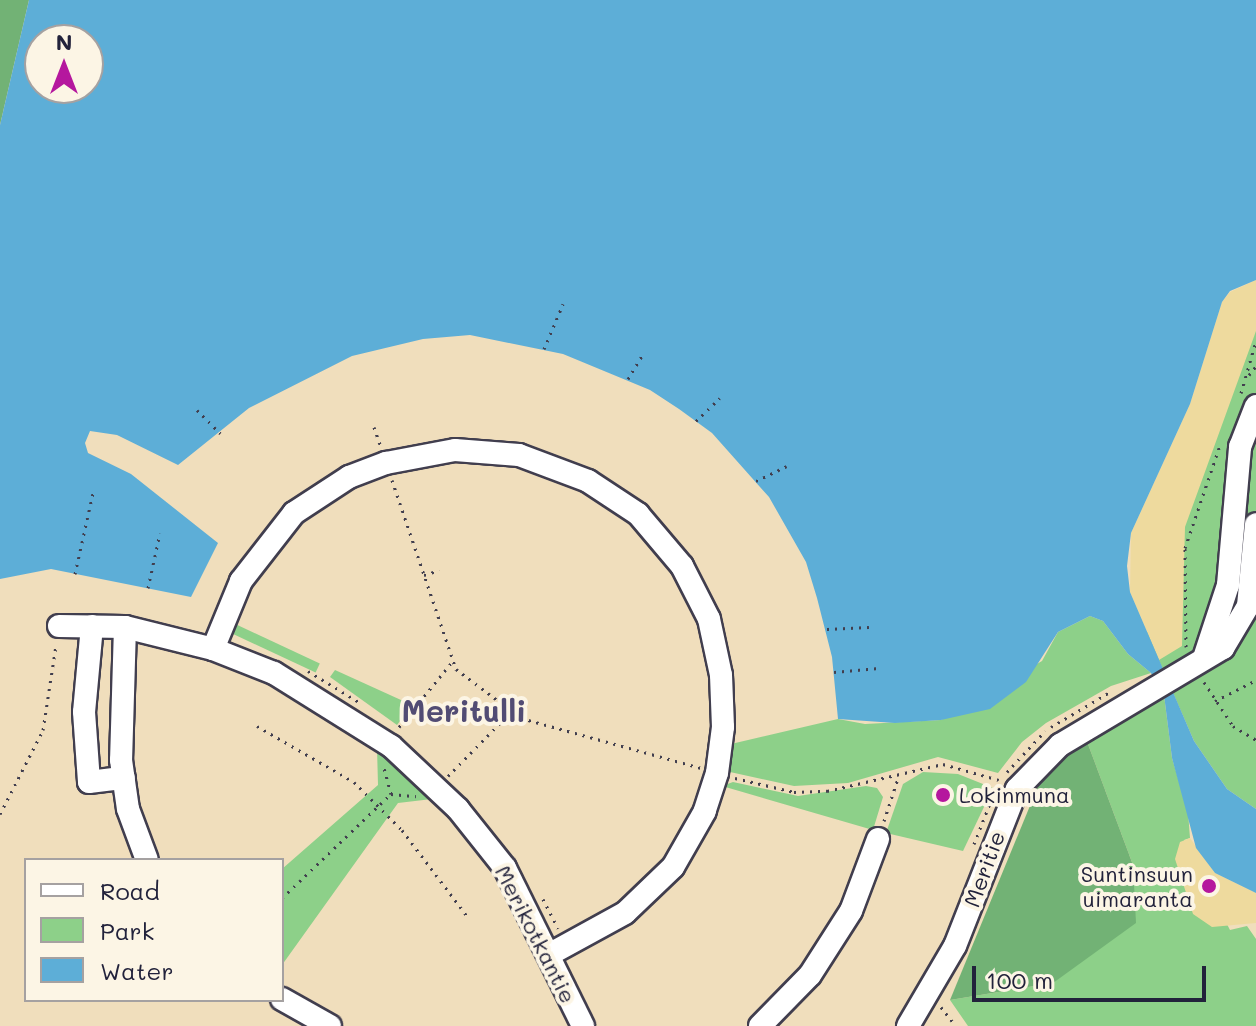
<!DOCTYPE html>
<html>
<head>
<meta charset="utf-8">
<style>
  body { margin:0 }
  #map { position:relative; width:1256px; height:1026px; overflow:hidden; background:#f0debc; font-family:Mali,sans-serif }
  div>[style] { position:absolute }
  [style*='--x'] { left:calc(var(--x)*1px); top:calc(var(--y)*1px); width:calc(var(--w)*1px); rotate:calc(var(--a)*1deg) }
  .green>* { inset:0; background:#8dd089; transform-origin:0 0 }
  .forest>* { inset:0; background:#72b275 }
  .sand>* { inset:0; background:#eeda9e }
  .water>* { inset:0; background:#5daed7 }
  .path>* { height:3px; margin-top:-1.5px; transform-origin:0; background:repeating-linear-gradient(90deg,#413e4e 0 2px,transparent 0 8px) }
  .roads { filter:drop-shadow(2px 0 #413e4e) drop-shadow(-2px 0 #413e4e) drop-shadow(0 2px #413e4e) drop-shadow(0 -2px #413e4e) }
  .minor>* { height:22px; margin:-11px; padding:0 11px; transform-origin:11px; border-radius:11px; background:#fff }
  .dots>* { width:22px; height:22px; translate:-50% -50%; box-sizing:border-box; border:4px solid #fcf5e5; border-radius:50% }
  span { translate:-50% -50%; white-space:nowrap; text-align:center; line-height:1.15; -webkit-text-stroke:8px #fcf5e5; paint-order:stroke }
  .poi-label { font-size:22px; color:#22223b }
  .left { translate:0 -50%; text-align:left }
  .right { translate:-100% -50%; text-align:right }
  .street-label { font-size:22px; color:#22223b }
  .district-label { font-size:30px; color:#524c74; font-weight:700 }
  .legend { position:absolute; left:24px; top:858px; width:260px; height:144px; box-sizing:border-box; background:#fcf5e5; border:2px solid #a5a1a1; margin:0; padding:10px 14px; list-style:none; font-size:24px; color:#22223b }
  .legend li { display:flex; align-items:center; gap:16px; height:40px }
  .legend b { width:40px; border:2px solid #a5a1a1 }
  .north { position:absolute; left:24px; top:24px; width:80px; height:80px; box-sizing:border-box; background:#fcf5e5; border:2px solid #a5a1a1; border-radius:50%; rotate:0deg; font-size:22px; font-weight:700; line-height:32px; text-align:center; color:#22223b }
  .north::after { content:''; display:block; margin:auto; width:28px; height:36px; background:#b5179e; clip-path:polygon(50% 0,100% 100%,50% 72%,0 100%) }
  .scale { position:absolute; left:972px; top:966px; width:234px; height:36px; box-sizing:border-box; border:4px solid #22223b; border-top:0; padding-left:10px; font-size:24px; line-height:28px; white-space:nowrap; color:#22223b; -webkit-text-stroke:6px #fcf5e5; paint-order:stroke }
</style>
</head>
<body>
<div id="map">
  <div class="green">
    <i style="clip-path:polygon(1256px 280px,1256px 809px,1227px 789px,1194px 741px,1147px 633px)"></i>
    <i style="clip-path:polygon(1090px 616px,1103px 621px,1128px 654px,1151px 673px,1111px 686px,1046px 723px,1022px 742px,998px 773px,938px 757px,848px 783px,794px 786px,730px 772px,731px 744px,838px 719px,865px 724px,941px 720px,1042px 661px,1058px 632px)"></i>
    <i style="left:231px;top:622px;width:98px;height:10px;rotate:25deg"></i>
    <i style="clip-path:polygon(335px 670px,412px 705px,397px 725px,330px 677px)"></i>
    <i style="clip-path:polygon(1164px 695px,1172px 758px,1188px 812px,1190px 838px,1184px 840px,1230px 930px,1247px 926px,1256px 939px,1256px 1026px,968px 1026px,950px 1000px,1053px 983px,1133px 865px,1085px 736px)"></i>
    <i style="clip-path:polygon(377px 748px,432px 799px,398px 803px,282px 965px,282px 869px,378px 785px)"></i>
    <i style="clip-path:polygon(923px 772px,958px 774px,993px 788px,963px 851px,886px 833px,903px 784px)"></i>
    <i style="clip-path:polygon(733px 782px,798px 796px,866px 786px,877px 788px,883px 797px,873px 830px,722px 786px)"></i>
  </div>
  <div class="forest">
    <i style="clip-path:polygon(0 0,29px 0,0 125px)"></i>
    <i style="clip-path:polygon(1085px 736px,1133px 865px,1136px 923px,1053px 983px,950px 1000px,1041px 779px)"></i>
  </div>
  <div class="sand">
    <i style="clip-path:polygon(1256px 280px,1256px 331px,1185px 527px,1182px 646px,1159px 660px,1130px 592px,1131px 533px,1190px 404px,1222px 302px,1230px 292px)"></i>
    <i style="clip-path:polygon(1190px 838px,1215px 873px,1256px 893px,1256px 923px,1212px 927px,1193px 914px,1175px 859px,1180px 842px)"></i>
  </div>
  <div class="water">
    <i style="clip-path:polygon(evenodd,29px 0,1256px 0,1256px 280px,1230px 291px,1222px 302px,1190px 404px,1131px 533px,1127px 566px,1130px 592px,1194px 741px,1227px 789px,1256px 809px,1256px 893px,1215px 873px,1196px 848px,1172px 758px,1164px 695px,1151px 673px,1128px 654px,1103px 621px,1090px 616px,1058px 632px,1026px 682px,990px 709px,941px 720px,895px 723px,838px 719px,832px 657px,817px 598px,806px 562px,769px 497px,712px 433px,679px 409px,650px 390px,563px 354px,470px 335px,423px 339px,352px 356px,249px 408px,178px 465px,117px 435px,90px 431px,85px 443px,88px 453px,131px 474px,218px 543px,191px 597px,51px 569px,0 579px,0 125px,29px 0,40px 40px,88px 40px,88px 88px,40px 88px,40px 40px)"></i>
  </div>
  <div class="path">
    <i style="--x:544;--y:349;--w:49;--a:-67.1"></i>
    <i style="--x:1249;--y:375;--w:11;--a:-52"></i>
    <i style="--x:628;--y:379;--w:29;--a:-59"></i>
    <i style="--x:1241;--y:393;--w:54;--a:-73.9"></i>
    <i style="--x:197;--y:410;--w:33;--a:45"></i>
    <i style="--x:696;--y:421;--w:33;--a:-44"></i>
    <i style="--x:374;--y:427;--w:21;--a:71"></i>
    <i style="--x:392;--y:480;--w:200;--a:71.3"></i>
    <i style="--x:456;--y:669;--w:81;--a:37"></i>
    <i style="--x:521;--y:718;--w:187;--a:15.5"></i>
    <i style="--x:756;--y:481;--w:34;--a:-26"></i>
    <i style="--x:75;--y:574;--w:83;--a:-77.5"></i>
    <i style="--x:424;--y:575;--w:16;--a:-18"></i>
    <i style="--x:148;--y:588;--w:56;--a:-77.7"></i>
    <i style="--x:827;--y:629;--w:42;--a:-2.7"></i>
    <i style="--x:1186;--y:647;--w:99;--a:-90.6"></i>
    <i style="--x:1185;--y:548;--w:109;--a:-71.2"></i>
    <i style="--x:308;--y:671;--w:60;--a:31.3"></i>
    <i style="--x:834;--y:672;--w:45;--a:-5.1"></i>
    <i style="--x:1204;--y:682;--w:53;--a:56.6"></i>
    <i style="--x:1233;--y:726;--w:27;--a:31"></i>
    <i style="--x:1215;--y:701;--w:46;--a:-27.1"></i>
    <i style="--x:257;--y:726;--w:112;--a:30"></i>
    <i style="--x:354;--y:782;--w:68;--a:45"></i>
    <i style="--x:402;--y:830;--w:108;--a:52.9"></i>
    <i style="--x:399;--y:727;--w:84;--a:-50.8"></i>
    <i style="--x:1051;--y:727;--w:69;--a:-30.7"></i>
    <i style="--x:1007;--y:772;--w:56;--a:-47.2"></i>
    <i style="--x:448;--y:776;--w:88;--a:-45.5"></i>
    <i style="--x:735;--y:778;--w:61;--a:13.3"></i>
    <i style="--x:794;--y:792;--w:33;--a:-2"></i>
    <i style="--x:827;--y:791;--w:119;--a:-13.1"></i>
    <i style="--x:943;--y:764;--w:58;--a:15.9"></i>
    <i style="--x:391;--y:794;--w:25;--a:5"></i>
    <i style="--x:0;--y:814;--w:94;--a:-62.9"></i>
    <i style="--x:43;--y:730;--w:86;--a:-81.3"></i>
    <i style="--x:884;--y:821;--w:48;--a:-71.9"></i>
    <i style="--x:974;--y:844;--w:60;--a:-68.6"></i>
    <i style="--x:282;--y:898;--w:151;--a:-43.7"></i>
    <i style="--x:391;--y:794;--w:28;--a:-105"></i>
    <i style="--x:543;--y:899;--w:33;--a:63"></i>
    <i style="--x:941;--y:1007;--w:24;--a:52"></i>
  </div>
  <div class="roads">
    <div class="minor">
      <i style="--x:59;--y:626;--w:66;--a:0.9"></i>
      <i style="--x:125;--y:627;--w:91;--a:14"></i>
      <i style="--x:213;--y:649;--w:66;--a:21.5"></i>
      <i style="--x:274;--y:673;--w:138;--a:32"></i>
      <i style="--x:391;--y:746;--w:92;--a:43.2"></i>
      <i style="--x:458;--y:809;--w:75;--a:51.5"></i>
      <i style="--x:505;--y:868;--w:176;--a:63.7"></i>
      <i style="--x:92;--y:626;--w:86;--a:95.3"></i>
      <i style="--x:84;--y:712;--w:70;--a:85.9"></i>
      <i style="--x:89;--y:782;--w:35;--a:-7"></i>
      <i style="--x:125;--y:627;--w:133;--a:91.7"></i>
      <i style="--x:121;--y:760;--w:49;--a:81.9"></i>
      <i style="--x:128;--y:809;--w:54;--a:69.6"></i>
      <i style="--x:213;--y:649;--w:74;--a:-67.6"></i>
      <i style="--x:241;--y:581;--w:86;--a:-52.1"></i>
      <i style="--x:294;--y:513;--w:66;--a:-33.2"></i>
      <i style="--x:349;--y:477;--w:40;--a:-21"></i>
      <i style="--x:386;--y:463;--w:70;--a:-10.7"></i>
      <i style="--x:455;--y:450;--w:64;--a:4.5"></i>
      <i style="--x:519;--y:455;--w:74;--a:20.6"></i>
      <i style="--x:588;--y:481;--w:60;--a:33.4"></i>
      <i style="--x:638;--y:514;--w:68;--a:49.8"></i>
      <i style="--x:682;--y:566;--w:59;--a:63"></i>
      <i style="--x:709;--y:619;--w:57;--a:77.9"></i>
      <i style="--x:721;--y:675;--w:52;--a:87.8"></i>
      <i style="--x:723;--y:727;--w:46;--a:97.4"></i>
      <i style="--x:717;--y:773;--w:40;--a:108"></i>
      <i style="--x:705;--y:811;--w:64;--a:119.7"></i>
      <i style="--x:673;--y:867;--w:66;--a:136.2"></i>
      <i style="--x:625;--y:913;--w:85;--a:151.3"></i>
      <i style="--x:1205;--y:655;--w:74;--a:-71.8"></i>
      <i style="--x:1228;--y:585;--w:139;--a:-85"></i>
      <i style="--x:1240;--y:447;--w:44;--a:-68.7"></i>
      <i style="--x:282;--y:999;--w:55;--a:29.4"></i>
      <i style="--x:760;--y:1026;--w:71;--a:-45.6"></i>
      <i style="--x:810;--y:975;--w:76;--a:-57.4"></i>
      <i style="--x:851;--y:911;--w:77;--a:-69.4"></i>
      <i style="--x:908;--y:1026;--w:93;--a:-59.6"></i>
      <i style="--x:955;--y:946;--w:169;--a:-68.5"></i>
      <i style="--x:1017;--y:789;--w:62;--a:-45.7"></i>
      <i style="--x:1060;--y:745;--w:190;--a:-30.8"></i>
      <i style="--x:1223;--y:648;--w:49;--a:-59.2"></i>
      <i style="--x:1248;--y:606;--w:82;--a:-84.4"></i>
    </div>
  </div>
  <div class="dots">
    <i style="left:943px;top:795px;background:#b5179e"></i>
    <i style="left:1209px;top:886px;background:#b5179e"></i>
  </div>
  <div class="poi-label">
    <span class="left" style="left:959px;top:795px">Lokinmuna</span>
    <span class="right" style="left:1193px;top:886px">Suntinsuun<br>uimaranta</span>
  </div>
  <div class="street-label">
    <span style="left:984px;top:869px;rotate:-70deg">Meritie</span>
    <span style="left:536px;top:934px;rotate:63deg">Merikotkantie</span>
  </div>
  <div class="district-label">
    <span style="left:464px;top:710px">Meritulli</span>
  </div>
  <ul class="legend">
  <li><b style="height:10px;background:#fff"></b>Road</li>
  <li><b style="height:22px;background:#8dd089"></b>Park</li>
  <li><b style="height:22px;background:#5daed7"></b>Water</li>
  </ul>
  <div class="north">N</div>
  <div class="scale">100 m</div>
</div>
</body>
</html>
